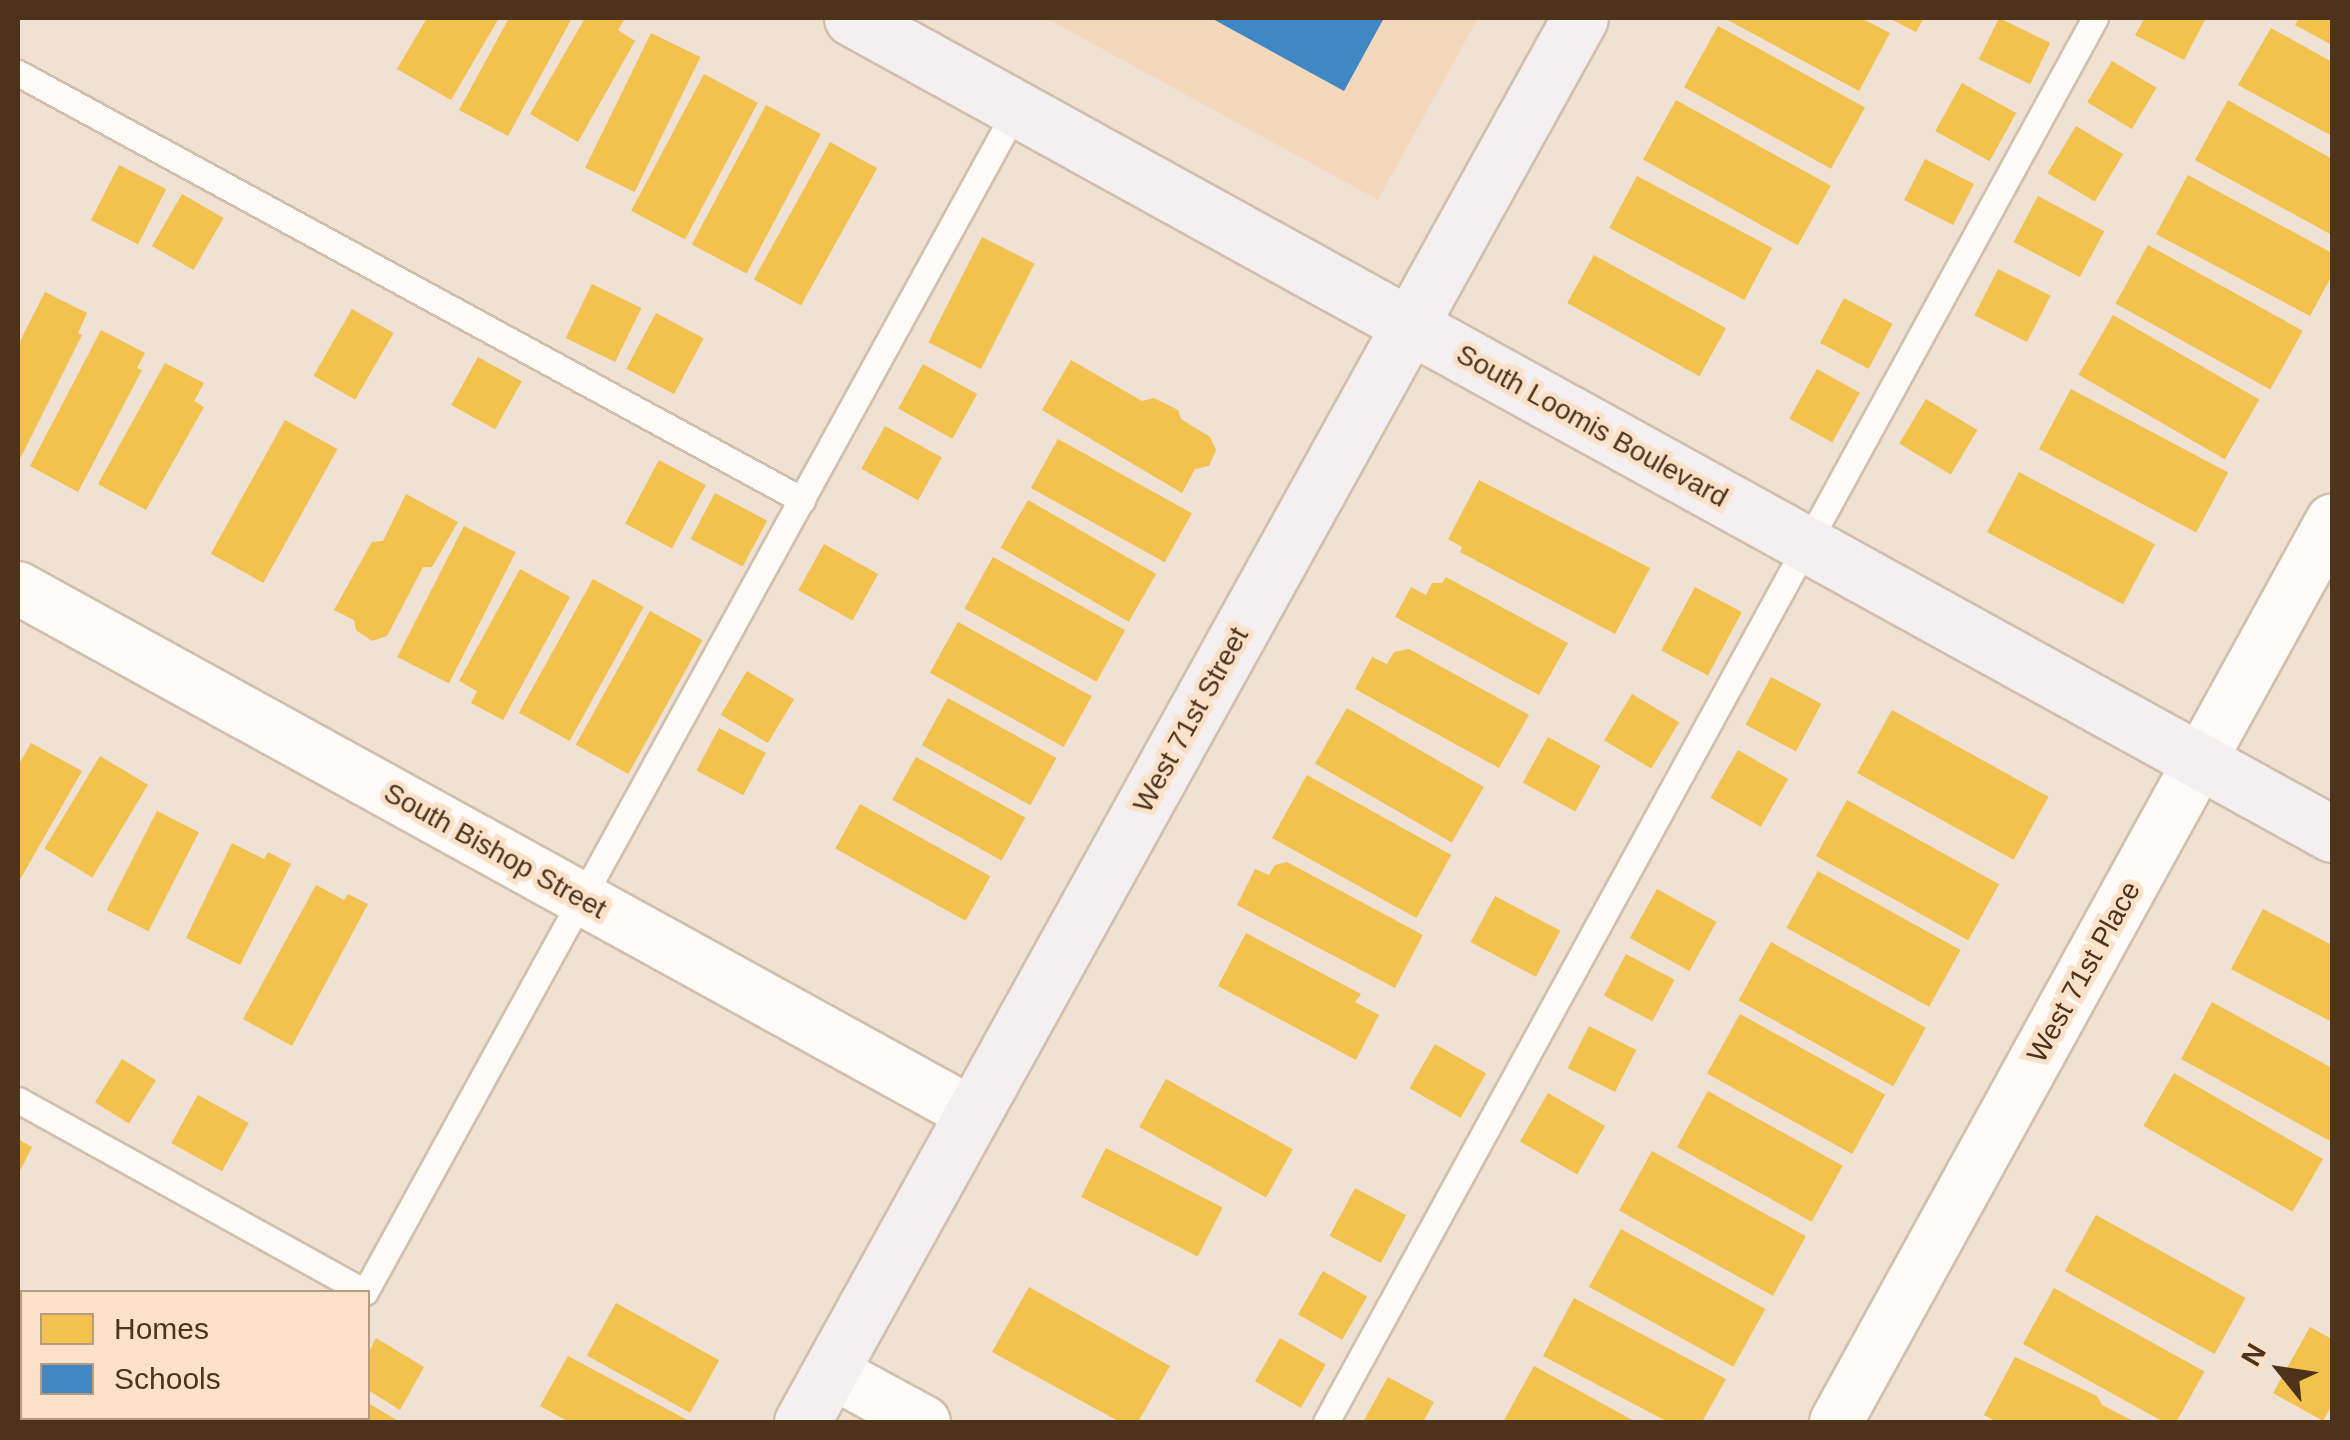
<!DOCTYPE html>
<html>
<head>
<meta charset="utf-8">
<style>
  body { margin:0 }
  #map { position:relative; width:2350px; height:1440px; overflow:hidden; background:#efe1d3; font-family:Arial,sans-serif }
  div>[style] { position:absolute }
  [style*='--x'] { left:calc(var(--x)*1px); top:calc(var(--y)*1px); width:calc(var(--w)*1px); rotate:calc(var(--a)*1deg) }
  .built>* { inset:0; background:#f5d8bc }
  .homes>* { inset:0; background:#f2c14e; transform-origin:0 0 }
  .schools>* { inset:0; background:#3f88c5 }
  .roads { filter:drop-shadow(2px 0 #d1bfac) drop-shadow(-2px 0 #d1bfac) drop-shadow(0 2px #d1bfac) drop-shadow(0 -2px #d1bfac) }
  .lane>* { height:25px; margin:-12.5px; padding:0 12.5px; transform-origin:12.5px; border-radius:12.5px; background:#fdfaf8 }
  .street>* { height:52px; margin:-26px; padding:0 26px; transform-origin:26px; border-radius:26px; background:#fdfaf8 }
  .secondary>* { height:55px; margin:-27.5px; padding:0 27.5px; transform-origin:27.5px; border-radius:27.5px; background:#f4f0f1 }
  span { translate:-50% -50%; white-space:nowrap; text-align:center; line-height:1.15; -webkit-text-stroke:10px #fae1c8; paint-order:stroke }
  .street-label { font-size:28px; color:#4c3319 }
  .frame { position:absolute; inset:0; border:20px solid #4c3319; pointer-events:none }
  .legend { position:absolute; left:20px; top:1290px; width:350px; height:130px; box-sizing:border-box; background:#fae1c8; border:2px solid #b49b82; margin:0; padding:12px 18px; list-style:none; font-size:30px; color:#4c3319 }
  .legend li { display:flex; align-items:center; gap:20px; height:50px }
  .legend b { width:50px; border:2px solid #b49b82 }
  .north { position:absolute; left:2230px; top:1320px; width:100px; height:100px; -webkit-text-stroke:8px #fae1c8; paint-order:stroke; rotate:300deg; font-size:28px; font-weight:700; line-height:40px; text-align:center; color:#4c3319 }
  .north::after { content:''; display:block; margin:auto; width:35px; height:45px; background:#4c3319; clip-path:polygon(50% 0,100% 100%,50% 72%,0 100%) }
</style>
</head>
<body>
<div id="map">
  <div class="built">
    <i style="clip-path:polygon(1046px 18px,1478px 18px,1378px 200px)"></i>
  </div>
  <div class="homes">
    <i style="clip-path:polygon(427px 18px,499px 18px,451px 100px,397px 69px)"></i>
    <i style="clip-path:polygon(509px 18px,572px 18px,508px 136px,459px 110px)"></i>
    <i style="clip-path:polygon(585px 18px,620px 18px,624px 20px,618px 30px,635px 41px,578px 142px,530px 114px)"></i>
    <i style="clip-path:polygon(1724px 18px,1861px 18px,1890px 33px,1859px 91px)"></i>
    <i style="clip-path:polygon(1889px 18px,1924px 18px,1916px 32px)"></i>
    <i style="left:1999px;top:18px;width:57px;height:46px;rotate:26deg"></i>
    <i style="clip-path:polygon(2145px 18px,2206px 18px,2184px 60px,2135px 35px)"></i>
    <i style="clip-path:polygon(2299px 18px,2332px 18px,2332px 45px,2295px 25px)"></i>
    <i style="left:1718px;top:26px;width:168px;height:70px;rotate:29deg"></i>
    <i style="clip-path:polygon(2271px 28px,2332px 62px,2332px 136px,2238px 85px)"></i>
    <i style="left:651px;top:33px;width:55px;height:150px;rotate:26deg"></i>
    <i style="left:2112px;top:61px;width:52px;height:48px;rotate:31deg"></i>
    <i style="left:704px;top:74px;width:61px;height:155px;rotate:28deg"></i>
    <i style="left:1962px;top:83px;width:62px;height:55px;rotate:29deg"></i>
    <i style="left:1676px;top:100px;width:177px;height:68px;rotate:29deg"></i>
    <i style="clip-path:polygon(2228px 100px,2332px 159px,2332px 235px,2195px 160px)"></i>
    <i style="left:766px;top:105px;width:62px;height:158px;rotate:28deg"></i>
    <i style="left:2076px;top:126px;width:55px;height:55px;rotate:31deg"></i>
    <i style="left:830px;top:142px;width:54px;height:157px;rotate:29deg"></i>
    <i style="left:1925px;top:159px;width:55px;height:46px;rotate:27deg"></i>
    <i style="left:119px;top:165px;width:53px;height:62px;rotate:27deg"></i>
    <i style="clip-path:polygon(2188px 175px,2332px 253px,2332px 275px,2310px 316px,2156px 234px)"></i>
    <i style="left:1637px;top:176px;width:153px;height:59px;rotate:28deg"></i>
    <i style="left:182px;top:194px;width:48px;height:60px;rotate:30deg"></i>
    <i style="left:2038px;top:196px;width:75px;height:52px;rotate:28deg"></i>
    <i style="left:982px;top:237px;width:59px;height:118px;rotate:27deg"></i>
    <i style="left:2148px;top:245px;width:177px;height:67px;rotate:29deg"></i>
    <i style="left:1594px;top:255px;width:151px;height:55px;rotate:29deg"></i>
    <i style="left:1998px;top:269px;width:59px;height:52px;rotate:27deg"></i>
    <i style="left:592px;top:284px;width:55px;height:60px;rotate:26deg"></i>
    <i style="clip-path:polygon(45px 292px,87px 313px,78px 333px,82px 335px,20px 459px,18px 345px)"></i>
    <i style="left:1844px;top:298px;width:55px;height:51px;rotate:28deg"></i>
    <i style="left:352px;top:309px;width:48px;height:77px;rotate:30deg"></i>
    <i style="left:656px;top:313px;width:54px;height:63px;rotate:28deg"></i>
    <i style="left:2113px;top:315px;width:169px;height:69px;rotate:30deg"></i>
    <i style="clip-path:polygon(101px 330px,145px 353px,137px 368px,142px 370px,78px 492px,30px 466px)"></i>
    <i style="left:478px;top:357px;width:50px;height:55px;rotate:29deg"></i>
    <i style="clip-path:polygon(1071px 360px,1142px 401px,1154px 398px,1178px 410px,1181px 419px,1210px 437px,1216px 450px,1209px 466px,1195px 469px,1182px 493px,1042px 410px)"></i>
    <i style="clip-path:polygon(165px 363px,204px 383px,194px 401px,204px 407px,146px 510px,98px 484px)"></i>
    <i style="left:923px;top:364px;width:62px;height:51px;rotate:29deg"></i>
    <i style="left:1817px;top:369px;width:49px;height:57px;rotate:29deg"></i>
    <i style="left:2071px;top:389px;width:178px;height:68px;rotate:28deg"></i>
    <i style="left:1926px;top:399px;width:60px;height:52px;rotate:31deg"></i>
    <i style="left:285px;top:420px;width:60px;height:153px;rotate:29deg"></i>
    <i style="left:885px;top:426px;width:65px;height:49px;rotate:29deg"></i>
    <i style="left:1058px;top:439px;width:153px;height:56px;rotate:29deg"></i>
    <i style="left:659px;top:460px;width:53px;height:72px;rotate:28deg"></i>
    <i style="left:2019px;top:472px;width:154px;height:68px;rotate:28deg"></i>
    <i style="clip-path:polygon(1479px 480px,1650px 568px,1615px 634px,1460px 552px,1462px 547px,1448px 539px)"></i>
    <i style="left:715px;top:493px;width:59px;height:52px;rotate:28deg"></i>
    <i style="clip-path:polygon(406px 494px,458px 522px,432px 567px,423px 567px,387px 636px,372px 641px,356px 630px,354px 620px,334px 610px,372px 542px,383px 541px)"></i>
    <i style="left:1028px;top:500px;width:148px;height:55px;rotate:30deg"></i>
    <i style="left:464px;top:526px;width:58px;height:147px;rotate:27deg"></i>
    <i style="left:824px;top:544px;width:62px;height:53px;rotate:29deg"></i>
    <i style="left:993px;top:557px;width:151px;height:59px;rotate:29deg"></i>
    <i style="clip-path:polygon(520px 569px,570px 597px,503px 720px,471px 703px,477px 691px,459px 681px)"></i>
    <i style="clip-path:polygon(1446px 577px,1568px 643px,1539px 695px,1395px 617px,1411px 587px,1426px 595px,1432px 583px,1442px 583px)"></i>
    <i style="left:593px;top:579px;width:58px;height:153px;rotate:29deg"></i>
    <i style="left:1695px;top:587px;width:53px;height:72px;rotate:28deg"></i>
    <i style="left:650px;top:611px;width:60px;height:153px;rotate:29deg"></i>
    <i style="left:958px;top:622px;width:153px;height:58px;rotate:29deg"></i>
    <i style="clip-path:polygon(1409px 649px,1529px 715px,1499px 768px,1355px 689px,1372px 657px,1387px 664px,1394px 652px)"></i>
    <i style="left:747px;top:671px;width:55px;height:51px;rotate:31deg"></i>
    <i style="left:1771px;top:677px;width:57px;height:54px;rotate:28deg"></i>
    <i style="left:1632px;top:694px;width:55px;height:54px;rotate:31deg"></i>
    <i style="left:948px;top:698px;width:124px;height:54px;rotate:29deg"></i>
    <i style="left:1347px;top:708px;width:158px;height:64px;rotate:30deg"></i>
    <i style="left:1892px;top:710px;width:179px;height:72px;rotate:29deg"></i>
    <i style="left:719px;top:728px;width:53px;height:48px;rotate:28deg"></i>
    <i style="left:1548px;top:737px;width:60px;height:52px;rotate:29deg"></i>
    <i style="clip-path:polygon(31px 743px,82px 771px,18px 883px,18px 766px)"></i>
    <i style="left:1738px;top:750px;width:58px;height:55px;rotate:30deg"></i>
    <i style="left:100px;top:756px;width:56px;height:108px;rotate:31deg"></i>
    <i style="left:916px;top:757px;width:125px;height:49px;rotate:29deg"></i>
    <i style="left:1307px;top:775px;width:165px;height:72px;rotate:29deg"></i>
    <i style="left:1847px;top:800px;width:174px;height:64px;rotate:29deg"></i>
    <i style="left:860px;top:804px;width:149px;height:51px;rotate:29deg"></i>
    <i style="left:157px;top:811px;width:47px;height:111px;rotate:27deg"></i>
    <i style="clip-path:polygon(232px 843px,264px 859px,268px 852px,291px 864px,240px 965px,186px 938px)"></i>
    <i style="clip-path:polygon(1287px 862px,1423px 935px,1395px 988px,1237px 905px,1255px 869px,1269px 875px,1275px 865px)"></i>
    <i style="left:1818px;top:871px;width:163px;height:65px;rotate:29deg"></i>
    <i style="clip-path:polygon(316px 885px,344px 900px,348px 894px,368px 904px,292px 1046px,243px 1019px)"></i>
    <i style="left:1657px;top:889px;width:68px;height:56px;rotate:29deg"></i>
    <i style="left:1495px;top:896px;width:74px;height:52px;rotate:28deg"></i>
    <i style="clip-path:polygon(2263px 909px,2332px 945px,2332px 1022px,2231px 969px)"></i>
    <i style="clip-path:polygon(1246px 933px,1361px 994px,1355px 1002px,1379px 1015px,1356px 1060px,1218px 986px)"></i>
    <i style="left:1771px;top:942px;width:177px;height:67px;rotate:29deg"></i>
    <i style="left:1626px;top:954px;width:55px;height:47px;rotate:28deg"></i>
    <i style="clip-path:polygon(2212px 1002px,2332px 1068px,2332px 1142px,2181px 1059px)"></i>
    <i style="left:1740px;top:1014px;width:166px;height:68px;rotate:29deg"></i>
    <i style="left:1589px;top:1026px;width:53px;height:47px;rotate:27deg"></i>
    <i style="left:1435px;top:1044px;width:59px;height:51px;rotate:30deg"></i>
    <i style="left:122px;top:1059px;width:40px;height:51px;rotate:32deg"></i>
    <i style="left:2174px;top:1073px;width:172px;height:61px;rotate:30deg"></i>
    <i style="left:1166px;top:1079px;width:145px;height:55px;rotate:29deg"></i>
    <i style="left:1708px;top:1091px;width:154px;height:64px;rotate:29deg"></i>
    <i style="left:1548px;top:1093px;width:66px;height:56px;rotate:30deg"></i>
    <i style="left:198px;top:1095px;width:58px;height:55px;rotate:29deg"></i>
    <i style="clip-path:polygon(18px 1139px,32px 1147px,18px 1175px)"></i>
    <i style="left:1106px;top:1148px;width:131px;height:55px;rotate:27deg"></i>
    <i style="left:1652px;top:1151px;width:176px;height:68px;rotate:29deg"></i>
    <i style="left:1355px;top:1188px;width:58px;height:54px;rotate:28deg"></i>
    <i style="left:2096px;top:1215px;width:171px;height:64px;rotate:29deg"></i>
    <i style="left:1621px;top:1229px;width:165px;height:66px;rotate:29deg"></i>
    <i style="left:1323px;top:1271px;width:51px;height:50px;rotate:30deg"></i>
    <i style="clip-path:polygon(1029px 1287px,1170px 1366px,1138px 1422px,1120px 1422px,992px 1352px)"></i>
    <i style="left:2054px;top:1288px;width:172px;height:64px;rotate:29deg"></i>
    <i style="clip-path:polygon(1574px 1298px,1726px 1379px,1702px 1422px,1668px 1422px,1543px 1356px)"></i>
    <i style="left:616px;top:1303px;width:118px;height:60px;rotate:29deg"></i>
    <i style="clip-path:polygon(18px 1325px,22px 1327px,22px 1418px,31px 1418px,28px 1422px,18px 1422px)"></i>
    <i style="clip-path:polygon(2310px 1327px,2332px 1339px,2332px 1405px,2323px 1421px,2273px 1393px)"></i>
    <i style="clip-path:polygon(376px 1338px,424px 1367px,400px 1410px,368px 1390px,368px 1354px)"></i>
    <i style="left:1280px;top:1338px;width:53px;height:50px;rotate:30deg"></i>
    <i style="clip-path:polygon(568px 1356px,691px 1422px,569px 1422px,540px 1406px)"></i>
    <i style="clip-path:polygon(2015px 1357px,2097px 1396px,2102px 1405px,2135px 1422px,1997px 1422px,1984px 1415px)"></i>
    <i style="clip-path:polygon(1534px 1366px,1636px 1422px,1503px 1422px)"></i>
    <i style="clip-path:polygon(1388px 1377px,1434px 1402px,1423px 1422px,1363px 1422px)"></i>
    <i style="clip-path:polygon(368px 1403px,400px 1422px,331px 1422px,334px 1418px,368px 1418px)"></i>
    <i style="left:45px;top:1418px;width:68px;height:5px"></i>
    <i style="clip-path:polygon(120px 1418px,177px 1418px,186px 1422px,118px 1422px)"></i>
  </div>
  <div class="schools">
    <i style="clip-path:polygon(1211px 18px,1384px 18px,1344px 91px)"></i>
  </div>
  <div class="roads">
    <div class="lane">
      <i style="--x:18;--y:73;--w:893;--a:28.57"></i>
      <i style="--x:18;--y:1100;--w:396;--a:29"></i>
      <i style="--x:365;--y:1292;--w:1352;--a:-61.16"></i>
      <i style="--x:294;--y:1422;--w:4;--a:-63"></i>
      <i style="--x:1326;--y:1422;--w:1601;--a:-61.29"></i>
    </div>
    <div class="street">
      <i style="--x:18;--y:588;--w:1090;--a:28.85"></i>
      <i style="--x:830;--y:1371;--w:107;--a:28.5"></i>
      <i style="--x:1836;--y:1422;--w:1029;--a:-61.17"></i>
    </div>
    <div class="secondary">
      <i style="--x:852;--y:18;--w:1690;--a:28.87"></i>
      <i style="--x:802;--y:1422;--w:1605;--a:-61.01"></i>
    </div>
  </div>
  <div class="street-label">
    <span style="left:1592px;top:426px;rotate:29deg">South Loomis Boulevard</span>
    <span style="left:1191px;top:720px;rotate:-61deg">West 71st Street</span>
    <span style="left:495px;top:851px;rotate:29deg">South Bishop Street</span>
    <span style="left:2084px;top:972px;rotate:-61deg">West 71st Place</span>
  </div>
  <div class="frame"></div>
  <ul class="legend">
  <li><b style="height:28px;background:#f2c14e"></b>Homes</li>
  <li><b style="height:28px;background:#3f88c5"></b>Schools</li>
  </ul>
  <div class="north">N</div>
</div>
</body>
</html>
